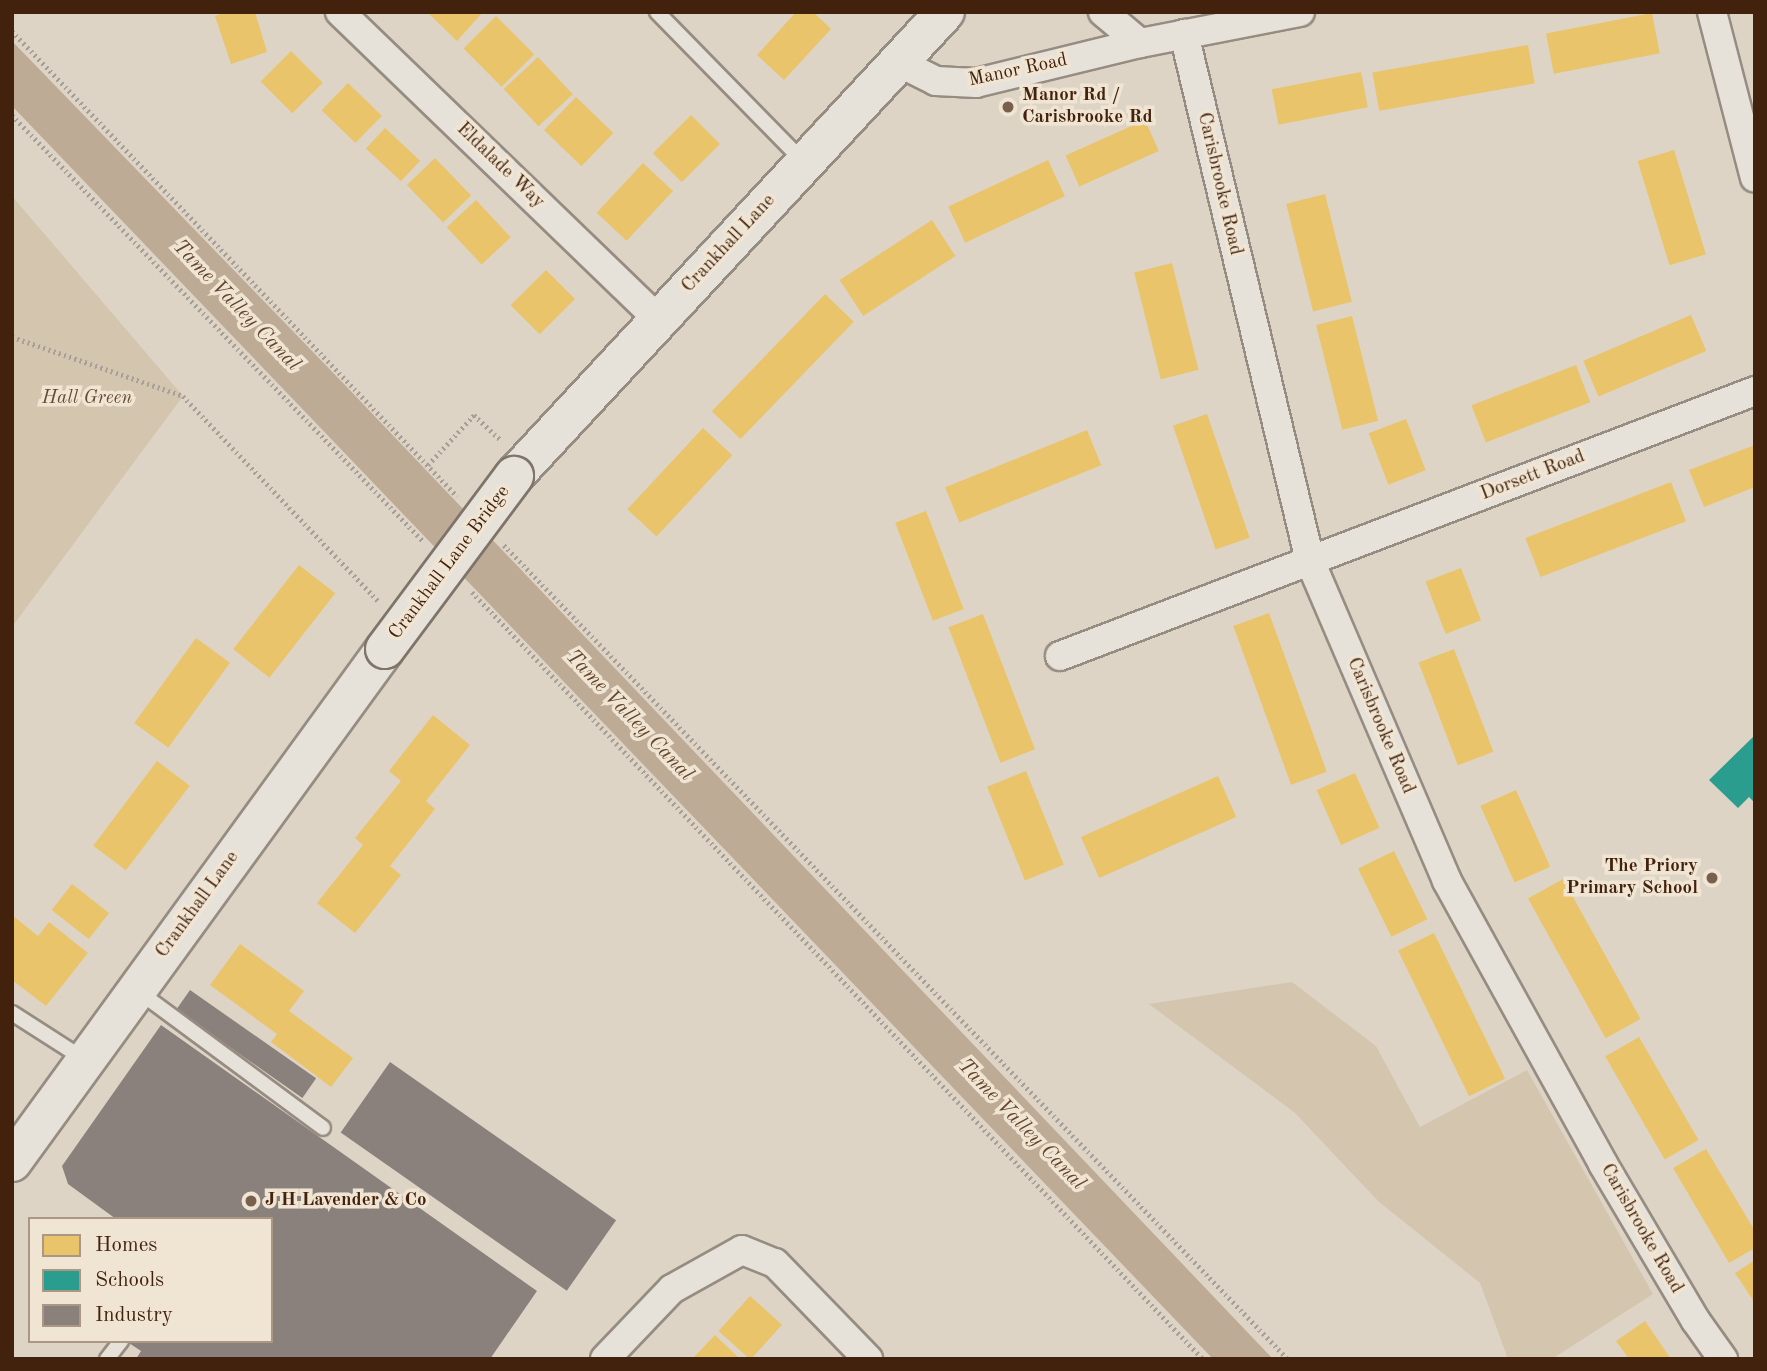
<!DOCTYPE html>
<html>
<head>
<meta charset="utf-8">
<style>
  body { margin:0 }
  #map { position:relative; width:1767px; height:1371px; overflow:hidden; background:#ded4c6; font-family:"Old Standard TT",serif }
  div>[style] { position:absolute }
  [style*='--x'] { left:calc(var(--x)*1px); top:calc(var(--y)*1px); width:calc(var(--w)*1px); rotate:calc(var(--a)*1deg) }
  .green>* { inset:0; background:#d4c5af }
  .water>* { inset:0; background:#beab95 }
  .homes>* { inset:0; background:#e9c46a; transform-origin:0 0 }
  .schools>* { inset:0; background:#2a9d8f }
  .industry>* { inset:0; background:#8a817c; transform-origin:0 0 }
  .path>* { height:4.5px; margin-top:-2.25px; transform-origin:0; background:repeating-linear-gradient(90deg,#a8a098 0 2px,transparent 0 5.5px) }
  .roads { filter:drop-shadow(2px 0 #968c81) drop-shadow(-2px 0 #968c81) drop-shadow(0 2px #968c81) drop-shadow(0 -2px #968c81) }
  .lane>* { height:14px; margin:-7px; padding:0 7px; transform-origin:7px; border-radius:7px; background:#e6e1d9 }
  .street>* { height:28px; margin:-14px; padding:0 14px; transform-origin:14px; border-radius:14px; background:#e6e1d9 }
  .secondary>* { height:38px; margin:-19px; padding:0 19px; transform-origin:19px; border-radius:19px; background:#e6e1d9 }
  .bridges { filter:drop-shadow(2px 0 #7f746a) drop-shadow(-2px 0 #7f746a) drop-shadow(0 2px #7f746a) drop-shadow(0 -2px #7f746a) }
  .secondary-bridge>* { height:38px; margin:-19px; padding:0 19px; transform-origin:19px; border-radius:19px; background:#e6e1d9 }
  .dots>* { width:19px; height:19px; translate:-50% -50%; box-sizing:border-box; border:4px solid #f0e5d3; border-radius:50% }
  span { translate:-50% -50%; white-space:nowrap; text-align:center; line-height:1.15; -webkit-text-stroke:7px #f0e5d3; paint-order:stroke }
  .street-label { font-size:19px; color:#42220d }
  .poi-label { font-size:19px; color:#42220d; font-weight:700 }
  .left { translate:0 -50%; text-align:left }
  .right { translate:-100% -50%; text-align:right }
  .park-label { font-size:19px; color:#644831; font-style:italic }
  .water-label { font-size:21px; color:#634630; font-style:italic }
  .frame { position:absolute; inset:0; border:14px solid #42220d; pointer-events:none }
  .legend { position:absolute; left:28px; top:1217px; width:245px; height:126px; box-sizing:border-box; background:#f0e5d3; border:2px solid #aa9784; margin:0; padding:9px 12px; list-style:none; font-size:21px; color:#42220d }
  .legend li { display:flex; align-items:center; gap:14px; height:35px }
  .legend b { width:35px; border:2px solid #aa9784 }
</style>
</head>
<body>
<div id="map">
  <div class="green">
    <i style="clip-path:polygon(12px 196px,183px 396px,12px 627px)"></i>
    <i style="clip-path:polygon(1292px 982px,1376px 1046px,1420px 1127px,1527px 1070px,1653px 1294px,1552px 1359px,1508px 1359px,1480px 1283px,1378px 1201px,1295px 1113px,1149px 1004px)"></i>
  </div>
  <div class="water">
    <i style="clip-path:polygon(12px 41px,344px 384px,1273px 1359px,1213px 1359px,12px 106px)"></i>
  </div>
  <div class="homes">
    <i style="clip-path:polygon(226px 12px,255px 12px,267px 52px,231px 64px,215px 16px)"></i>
    <i style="clip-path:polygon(427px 12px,483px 12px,457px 41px)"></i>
    <i style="clip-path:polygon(796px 12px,813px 12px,831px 29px,784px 80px,757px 55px)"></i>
    <i style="left:1652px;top:13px;width:41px;height:108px;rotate:79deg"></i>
    <i style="left:496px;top:16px;width:54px;height:46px;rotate:45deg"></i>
    <i style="left:1528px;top:45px;width:39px;height:158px;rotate:80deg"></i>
    <i style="left:291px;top:51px;width:45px;height:43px;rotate:45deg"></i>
    <i style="left:538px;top:57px;width:51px;height:47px;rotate:47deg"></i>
    <i style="left:1361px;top:72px;width:36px;height:91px;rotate:79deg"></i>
    <i style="left:348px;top:83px;width:47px;height:38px;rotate:44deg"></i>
    <i style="left:576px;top:97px;width:52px;height:46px;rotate:44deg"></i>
    <i style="left:691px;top:115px;width:41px;height:54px;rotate:45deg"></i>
    <i style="left:1145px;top:120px;width:34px;height:87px;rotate:66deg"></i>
    <i style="left:385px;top:128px;width:48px;height:28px;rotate:43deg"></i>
    <i style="left:1674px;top:150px;width:109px;height:38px;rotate:73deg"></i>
    <i style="left:435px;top:158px;width:52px;height:39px;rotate:46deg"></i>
    <i style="left:1048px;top:160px;width:40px;height:110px;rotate:65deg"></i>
    <i style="left:643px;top:163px;width:41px;height:68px;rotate:43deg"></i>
    <i style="left:1325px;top:194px;width:111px;height:40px;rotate:76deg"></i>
    <i style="left:476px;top:200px;width:51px;height:40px;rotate:47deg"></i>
    <i style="left:932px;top:220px;width:43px;height:110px;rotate:57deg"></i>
    <i style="left:1172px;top:263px;width:110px;height:39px;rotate:76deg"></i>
    <i style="left:546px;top:270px;width:41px;height:50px;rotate:45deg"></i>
    <i style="left:825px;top:294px;width:40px;height:163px;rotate:44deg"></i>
    <i style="left:1691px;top:315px;width:39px;height:117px;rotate:67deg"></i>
    <i style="left:1352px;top:316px;width:108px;height:37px;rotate:76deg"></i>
    <i style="left:1576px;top:365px;width:40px;height:112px;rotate:69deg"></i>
    <i style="left:1207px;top:414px;width:131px;height:36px;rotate:71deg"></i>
    <i style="left:1406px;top:419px;width:55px;height:40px;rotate:69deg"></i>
    <i style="left:703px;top:428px;width:40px;height:111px;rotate:43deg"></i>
    <i style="left:1087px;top:430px;width:38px;height:153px;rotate:68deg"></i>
    <i style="clip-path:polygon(1755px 445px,1755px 487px,1704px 507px,1689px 470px)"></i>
    <i style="left:1671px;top:482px;width:42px;height:156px;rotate:69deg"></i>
    <i style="left:926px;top:511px;width:105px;height:33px;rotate:69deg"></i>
    <i style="left:299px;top:565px;width:46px;height:107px;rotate:38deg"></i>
    <i style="left:1461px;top:568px;width:56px;height:38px;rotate:69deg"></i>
    <i style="left:1269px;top:613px;width:169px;height:38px;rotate:70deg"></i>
    <i style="left:983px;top:614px;width:145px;height:37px;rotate:69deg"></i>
    <i style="left:196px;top:638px;width:42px;height:105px;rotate:36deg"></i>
    <i style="left:1454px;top:649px;width:110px;height:38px;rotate:69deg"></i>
    <i style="clip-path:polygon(433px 715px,470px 745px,426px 801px,435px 809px,390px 866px,401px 875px,355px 933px,317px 903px,363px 845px,355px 838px,401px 781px,389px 771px)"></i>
    <i style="left:157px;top:761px;width:41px;height:106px;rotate:37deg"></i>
    <i style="left:1026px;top:771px;width:101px;height:42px;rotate:68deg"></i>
    <i style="left:1355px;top:773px;width:60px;height:42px;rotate:66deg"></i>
    <i style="left:1218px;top:776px;width:45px;height:150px;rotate:66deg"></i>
    <i style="left:1516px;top:790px;width:84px;height:39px;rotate:66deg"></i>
    <i style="left:1394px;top:851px;width:76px;height:40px;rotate:64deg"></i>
    <i style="left:1563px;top:879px;width:160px;height:40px;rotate:61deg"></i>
    <i style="left:72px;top:884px;width:47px;height:33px;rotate:38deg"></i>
    <i style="clip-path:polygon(12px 915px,38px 936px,49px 922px,88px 953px,46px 1006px,12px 980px)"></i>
    <i style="left:1434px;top:933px;width:162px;height:40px;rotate:64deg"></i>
    <i style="clip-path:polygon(240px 944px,304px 991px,289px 1011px,353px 1058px,331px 1087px,271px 1042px,277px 1034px,210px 985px)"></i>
    <i style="left:1639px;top:1037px;width:119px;height:39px;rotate:60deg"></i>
    <i style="clip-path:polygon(1706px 1149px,1755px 1231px,1755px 1248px,1729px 1263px,1673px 1168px)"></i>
    <i style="clip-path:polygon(1755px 1260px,1755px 1303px,1735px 1273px)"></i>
    <i style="left:750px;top:1296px;width:43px;height:47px;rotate:42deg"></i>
    <i style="clip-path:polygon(1645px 1321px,1671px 1359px,1629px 1359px,1616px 1341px)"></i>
    <i style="clip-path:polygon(715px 1335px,740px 1359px,692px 1359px)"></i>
  </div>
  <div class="schools">
    <i style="clip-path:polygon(1755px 735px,1755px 803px,1749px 797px,1738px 808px,1709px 780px)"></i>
  </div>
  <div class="industry">
    <i style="left:190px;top:990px;width:154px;height:24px;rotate:35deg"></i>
    <i style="clip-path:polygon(161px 1025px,537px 1291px,490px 1359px,136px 1359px,141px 1351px,126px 1341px,271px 1341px,271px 1219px,116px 1219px,68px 1184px,62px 1166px)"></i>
    <i style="left:390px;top:1062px;width:276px;height:86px;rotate:35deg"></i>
  </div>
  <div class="path">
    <i style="--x:12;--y:31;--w:644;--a:46.26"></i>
    <i style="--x:12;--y:115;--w:591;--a:46.03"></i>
    <i style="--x:12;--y:337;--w:181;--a:19"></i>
    <i style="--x:183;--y:396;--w:284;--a:46.4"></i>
    <i style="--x:428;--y:465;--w:68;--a:-47.4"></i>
    <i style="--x:474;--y:415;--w:35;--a:43"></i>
    <i style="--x:504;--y:545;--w:1130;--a:46.08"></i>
    <i style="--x:472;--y:592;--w:1060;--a:46.38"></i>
  </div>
  <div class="roads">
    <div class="lane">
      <i style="--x:657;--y:12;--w:210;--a:45.6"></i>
      <i style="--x:138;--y:991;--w:230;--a:36.5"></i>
      <i style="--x:12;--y:1013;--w:85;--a:32.6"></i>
      <i style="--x:107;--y:1359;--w:23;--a:-52"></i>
    </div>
    <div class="street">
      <i style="--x:340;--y:12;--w:443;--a:44"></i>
      <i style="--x:1103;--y:12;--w:48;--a:40"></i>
      <i style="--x:1712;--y:12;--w:171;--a:75.5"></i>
      <i style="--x:1184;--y:34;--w:542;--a:76.55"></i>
      <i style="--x:1310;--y:561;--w:348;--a:66.8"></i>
      <i style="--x:1447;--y:881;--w:323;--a:61.1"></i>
      <i style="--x:1603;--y:1164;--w:182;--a:59.4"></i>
      <i style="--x:1696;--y:1321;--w:47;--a:54.6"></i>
      <i style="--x:898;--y:62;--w:42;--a:26.6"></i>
      <i style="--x:936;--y:81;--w:40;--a:2.9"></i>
      <i style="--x:976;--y:83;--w:169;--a:-13.7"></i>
      <i style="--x:1140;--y:43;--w:163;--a:-11"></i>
      <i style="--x:1060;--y:656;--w:744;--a:-20.87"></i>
      <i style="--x:605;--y:1359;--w:97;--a:-46.3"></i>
      <i style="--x:672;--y:1289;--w:80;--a:-29.1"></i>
      <i style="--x:742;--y:1250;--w:35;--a:22"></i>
      <i style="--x:775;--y:1263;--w:134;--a:45.9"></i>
    </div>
    <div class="secondary">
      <i style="--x:514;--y:476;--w:633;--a:-47.11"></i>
      <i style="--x:12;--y:1162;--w:634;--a:-53.98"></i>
    </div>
  </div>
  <div class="bridges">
    <div class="secondary-bridge">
      <i style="--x:385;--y:649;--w:216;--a:-53.3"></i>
    </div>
  </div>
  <div class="dots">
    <i style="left:1008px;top:107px;background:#79604e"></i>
    <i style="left:1712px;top:878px;background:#79604e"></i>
    <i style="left:251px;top:1201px;background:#79604e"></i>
  </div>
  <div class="street-label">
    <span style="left:1018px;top:71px;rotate:-12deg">Manor Road</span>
    <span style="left:500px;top:166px;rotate:44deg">Eldalade Way</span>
    <span style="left:1219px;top:184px;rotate:77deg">Carisbrooke Road</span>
    <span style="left:729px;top:244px;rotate:-47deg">Crankhall Lane</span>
    <span style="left:1533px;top:476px;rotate:-21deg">Dorsett Road</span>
    <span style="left:450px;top:563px;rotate:-53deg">Crankhall Lane Bridge</span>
    <span style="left:1380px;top:726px;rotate:67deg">Carisbrooke Road</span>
    <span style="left:198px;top:905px;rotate:-54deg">Crankhall Lane</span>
    <span style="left:1641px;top:1229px;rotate:60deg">Carisbrooke Road</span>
  </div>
  <div class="poi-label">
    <span class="left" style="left:1022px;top:107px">Manor Rd /<br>Carisbrooke Rd</span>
    <span class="right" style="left:1698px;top:878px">The Priory<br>Primary School</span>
    <span class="left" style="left:265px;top:1201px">J H Lavender &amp; Co</span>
  </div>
  <div class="park-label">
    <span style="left:87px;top:399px">Hall Green</span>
  </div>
  <div class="water-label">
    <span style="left:236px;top:306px;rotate:46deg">Tame Valley Canal</span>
    <span style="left:629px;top:716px;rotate:46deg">Tame Valley Canal</span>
    <span style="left:1021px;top:1125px;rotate:46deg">Tame Valley Canal</span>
  </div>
  <div class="frame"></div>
  <ul class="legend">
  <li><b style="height:19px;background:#e9c46a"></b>Homes</li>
  <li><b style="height:19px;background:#2a9d8f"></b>Schools</li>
  <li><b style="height:19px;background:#8a817c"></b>Industry</li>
  </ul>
</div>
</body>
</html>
